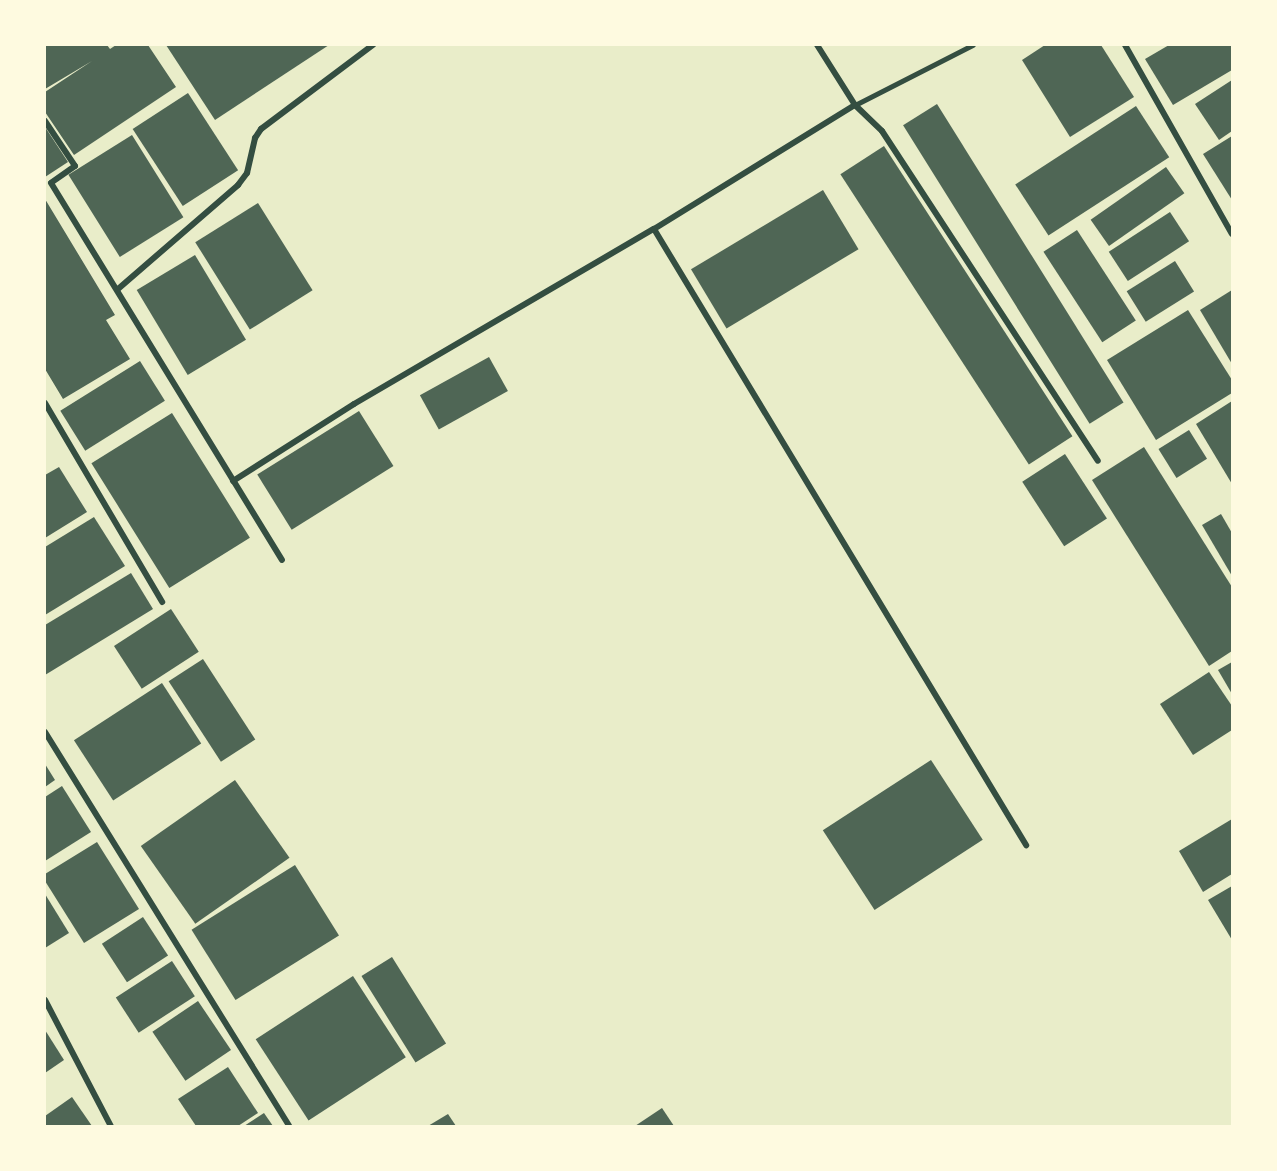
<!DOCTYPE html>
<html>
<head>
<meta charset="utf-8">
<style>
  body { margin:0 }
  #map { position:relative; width:1277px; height:1171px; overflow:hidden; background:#e9edc9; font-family:Lora,serif }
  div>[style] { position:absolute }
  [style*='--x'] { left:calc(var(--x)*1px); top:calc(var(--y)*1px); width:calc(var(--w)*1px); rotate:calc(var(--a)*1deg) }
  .building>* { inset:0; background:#4f6655; transform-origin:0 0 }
  .service>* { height:4.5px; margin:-2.25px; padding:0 2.25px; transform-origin:2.25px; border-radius:2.25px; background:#344e41 }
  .minor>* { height:6px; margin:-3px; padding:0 3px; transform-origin:3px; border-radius:3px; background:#344e41 }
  span { translate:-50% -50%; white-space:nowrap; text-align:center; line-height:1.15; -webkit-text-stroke:5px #fefae0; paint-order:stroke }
  .frame { position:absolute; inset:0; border:46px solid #fefae0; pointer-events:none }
</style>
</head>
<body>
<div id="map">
  <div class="building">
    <i style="clip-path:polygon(45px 45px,107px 45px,110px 49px,116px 45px,148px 45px,176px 87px,74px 155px,45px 112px,45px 92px,92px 61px,45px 89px)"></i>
    <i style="clip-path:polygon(166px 45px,329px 45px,215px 120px)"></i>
    <i style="clip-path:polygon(1045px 45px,1101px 45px,1134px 97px,1070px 137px,1022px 60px)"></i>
    <i style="clip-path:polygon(1169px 45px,1232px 45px,1232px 70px,1173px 105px,1145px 59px)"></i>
    <i style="clip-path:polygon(1232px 80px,1232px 131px,1219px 140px,1195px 104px)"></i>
    <i style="left:188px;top:93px;width:92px;height:66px;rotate:57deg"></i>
    <i style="left:937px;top:104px;width:352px;height:40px;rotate:58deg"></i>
    <i style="left:1136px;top:106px;width:61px;height:144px;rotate:57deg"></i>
    <i style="clip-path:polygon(45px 127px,68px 162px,45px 177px)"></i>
    <i style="left:132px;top:135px;width:97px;height:75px;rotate:58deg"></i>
    <i style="clip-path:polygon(1232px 136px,1232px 200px,1203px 154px)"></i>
    <i style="left:884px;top:146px;width:346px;height:52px;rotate:57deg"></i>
    <i style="left:1166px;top:167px;width:32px;height:92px;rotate:55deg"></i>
    <i style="left:823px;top:190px;width:69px;height:154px;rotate:59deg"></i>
    <i style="clip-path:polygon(45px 199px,115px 315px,106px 320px,130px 359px,63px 399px,45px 369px)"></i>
    <i style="left:258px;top:203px;width:103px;height:74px;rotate:58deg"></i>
    <i style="left:1170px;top:212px;width:35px;height:73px;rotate:57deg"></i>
    <i style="left:1077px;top:230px;width:108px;height:40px;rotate:57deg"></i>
    <i style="left:195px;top:255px;width:99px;height:68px;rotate:59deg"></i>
    <i style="left:1175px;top:261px;width:36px;height:57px;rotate:58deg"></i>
    <i style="clip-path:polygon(1232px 290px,1232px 364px,1200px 310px)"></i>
    <i style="clip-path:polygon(1188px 310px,1232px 380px,1232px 393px,1156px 440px,1107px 360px)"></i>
    <i style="left:489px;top:357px;width:39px;height:79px;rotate:61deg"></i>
    <i style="left:140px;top:361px;width:47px;height:94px;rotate:58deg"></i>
    <i style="clip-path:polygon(1232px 401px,1232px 484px,1196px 424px)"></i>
    <i style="left:359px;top:411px;width:65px;height:120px;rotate:58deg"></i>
    <i style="left:172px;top:413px;width:147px;height:95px;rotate:58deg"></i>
    <i style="left:1189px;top:430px;width:34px;height:36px;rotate:58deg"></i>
    <i style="clip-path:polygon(1144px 447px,1232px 587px,1232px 651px,1209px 666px,1092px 480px)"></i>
    <i style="left:1065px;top:454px;width:77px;height:51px;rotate:57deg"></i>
    <i style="clip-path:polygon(59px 467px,87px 512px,45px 538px,45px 475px)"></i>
    <i style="clip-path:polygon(1221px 514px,1232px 533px,1232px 576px,1202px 525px)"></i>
    <i style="clip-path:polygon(94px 517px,125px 566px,45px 615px,45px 547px)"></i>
    <i style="clip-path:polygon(131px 573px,153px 609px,45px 675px,45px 625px)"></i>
    <i style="left:171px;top:609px;width:51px;height:68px;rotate:57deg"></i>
    <i style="left:203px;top:659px;width:96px;height:41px;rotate:57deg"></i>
    <i style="clip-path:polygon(1232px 662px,1232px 694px,1218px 670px)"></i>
    <i style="clip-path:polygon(1209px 672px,1232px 706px,1232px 730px,1193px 755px,1160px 704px)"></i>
    <i style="left:162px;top:683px;width:72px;height:105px;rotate:57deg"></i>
    <i style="left:931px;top:760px;width:95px;height:129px;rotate:57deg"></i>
    <i style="clip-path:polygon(45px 764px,55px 780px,45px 787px)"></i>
    <i style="left:235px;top:780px;width:95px;height:115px;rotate:55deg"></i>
    <i style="clip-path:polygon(62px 786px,91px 832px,45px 861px,45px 797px)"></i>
    <i style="clip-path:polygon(1232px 819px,1232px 874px,1203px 892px,1179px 851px)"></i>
    <i style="clip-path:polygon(97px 842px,139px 909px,84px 943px,45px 881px,45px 874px)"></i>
    <i style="left:295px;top:865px;width:83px;height:122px;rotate:58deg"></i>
    <i style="clip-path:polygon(1232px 886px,1232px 940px,1208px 900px)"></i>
    <i style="clip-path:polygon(45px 894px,69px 933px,45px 948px)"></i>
    <i style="left:143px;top:917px;width:46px;height:49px;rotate:57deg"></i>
    <i style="left:392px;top:957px;width:102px;height:36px;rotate:58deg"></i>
    <i style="left:172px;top:961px;width:42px;height:67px;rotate:57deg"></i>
    <i style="left:353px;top:976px;width:97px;height:116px;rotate:57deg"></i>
    <i style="left:198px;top:1001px;width:59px;height:55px;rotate:56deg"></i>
    <i style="clip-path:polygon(45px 1030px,64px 1060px,45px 1073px)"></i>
    <i style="clip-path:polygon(228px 1067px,258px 1113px,238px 1126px,196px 1126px,178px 1099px)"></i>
    <i style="clip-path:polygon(72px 1097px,92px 1126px,45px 1126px,45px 1116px)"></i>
    <i style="clip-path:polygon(662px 1108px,674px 1126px,635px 1126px)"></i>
    <i style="clip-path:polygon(264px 1113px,273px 1126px,244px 1126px)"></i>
    <i style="clip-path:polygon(448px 1114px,456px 1126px,428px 1126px)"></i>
  </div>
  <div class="service">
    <i style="--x:855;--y:105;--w:132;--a:-27"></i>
  </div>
  <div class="minor">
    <i style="--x:1125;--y:45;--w:217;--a:60.5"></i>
    <i style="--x:855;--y:105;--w:37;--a:44"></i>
    <i style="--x:882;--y:131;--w:394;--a:56.8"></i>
    <i style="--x:45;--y:121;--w:54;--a:56.3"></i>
    <i style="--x:75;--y:166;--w:29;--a:145"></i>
    <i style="--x:51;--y:183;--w:442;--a:58.5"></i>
    <i style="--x:654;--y:229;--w:720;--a:58.87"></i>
    <i style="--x:118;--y:289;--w:159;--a:-40.9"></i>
    <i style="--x:238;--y:185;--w:15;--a:-53"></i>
    <i style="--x:247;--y:173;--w:36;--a:-77"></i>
    <i style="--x:255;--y:138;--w:11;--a:-56"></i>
    <i style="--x:261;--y:129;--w:140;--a:-36.9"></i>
    <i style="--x:45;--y:403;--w:231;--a:59.5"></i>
    <i style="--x:233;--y:481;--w:143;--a:-32.5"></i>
    <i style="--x:354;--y:404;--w:347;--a:-30.3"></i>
    <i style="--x:654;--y:229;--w:236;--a:-31.7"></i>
    <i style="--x:855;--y:105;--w:71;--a:-122.3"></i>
    <i style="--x:45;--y:732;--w:463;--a:58.2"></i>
    <i style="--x:45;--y:1000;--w:142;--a:62.4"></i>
  </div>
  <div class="frame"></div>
</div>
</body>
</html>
